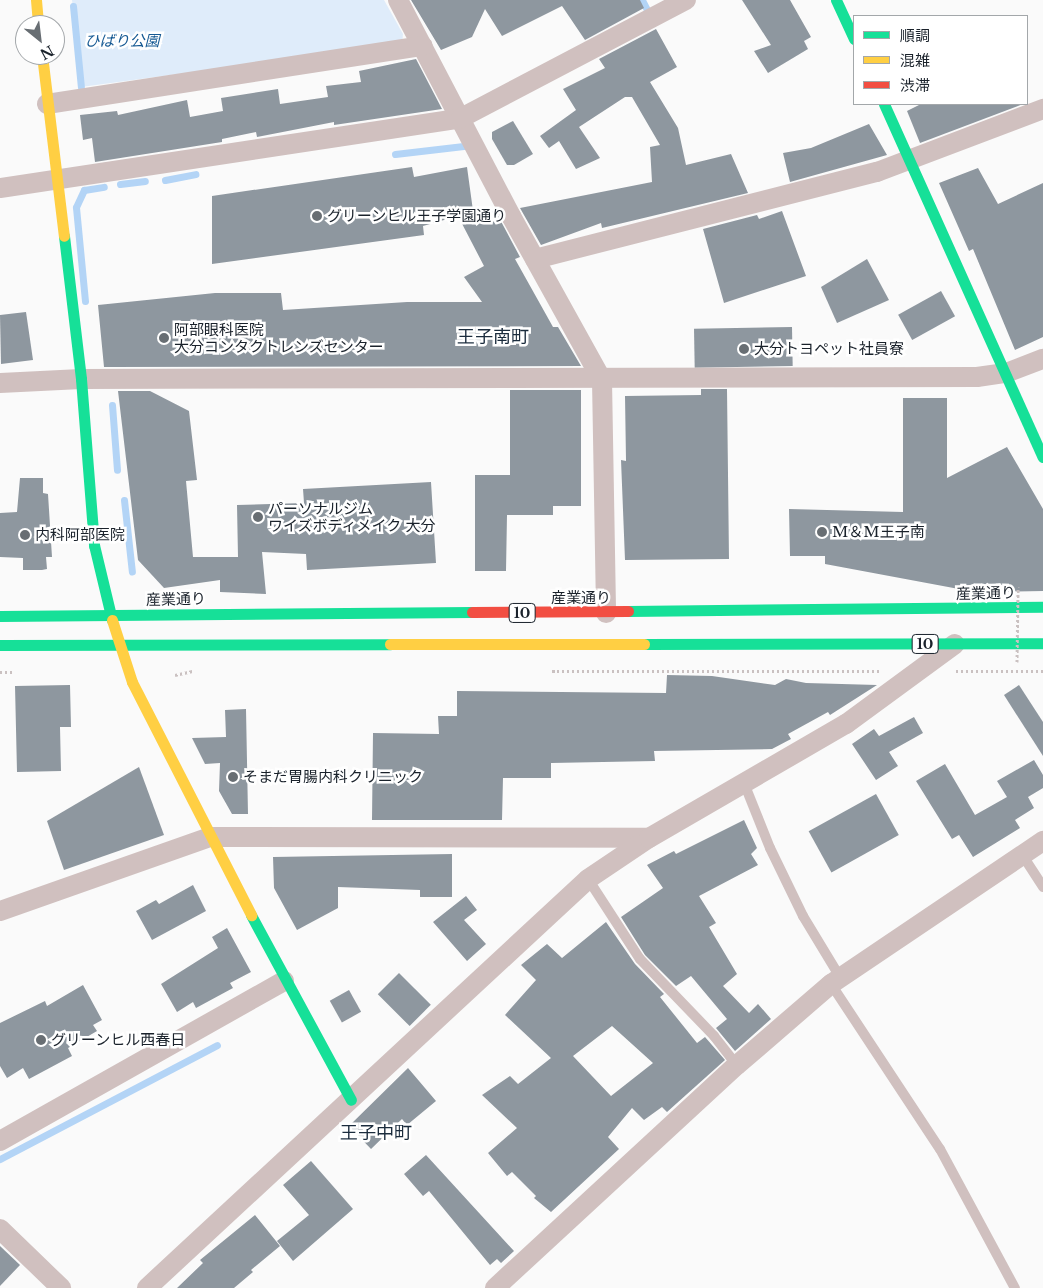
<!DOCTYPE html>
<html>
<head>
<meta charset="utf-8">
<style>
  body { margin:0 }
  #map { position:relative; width:1043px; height:1288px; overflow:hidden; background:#fafafa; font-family:"Libre Baskerville","Noto Sans JP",serif }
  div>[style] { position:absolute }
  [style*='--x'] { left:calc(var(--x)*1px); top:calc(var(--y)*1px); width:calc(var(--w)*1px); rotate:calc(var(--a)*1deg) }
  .green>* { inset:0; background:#dfecfa }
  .stream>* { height:7px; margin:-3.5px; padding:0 3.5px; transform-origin:3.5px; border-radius:3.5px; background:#b3d4f6 }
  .building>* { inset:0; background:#8e979f; transform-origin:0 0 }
  .path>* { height:3px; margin-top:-1.5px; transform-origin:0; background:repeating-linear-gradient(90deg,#cac1c1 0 2.5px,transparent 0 5px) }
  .lane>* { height:10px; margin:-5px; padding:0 5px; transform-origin:5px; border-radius:5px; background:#d0c0bf }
  .street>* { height:20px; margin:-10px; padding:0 10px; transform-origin:10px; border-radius:10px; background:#d0c0bf }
  .fast>* { height:11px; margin:-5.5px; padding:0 5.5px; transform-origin:5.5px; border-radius:5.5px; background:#16e098 }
  .slow>* { height:11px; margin:-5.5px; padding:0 5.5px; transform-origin:5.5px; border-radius:5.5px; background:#ffcf43 }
  .jam>* { height:11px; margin:-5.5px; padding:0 5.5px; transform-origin:5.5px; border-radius:5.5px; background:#f24e42 }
  .path-bridge>* { height:3px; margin-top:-1.5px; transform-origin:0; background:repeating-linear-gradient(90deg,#cac1c1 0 2.5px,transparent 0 5px) }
  .dots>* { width:14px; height:14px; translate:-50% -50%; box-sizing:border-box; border:2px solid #fff; border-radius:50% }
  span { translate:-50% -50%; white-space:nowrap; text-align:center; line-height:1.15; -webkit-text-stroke:5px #fff; paint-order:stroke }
  .shield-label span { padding:1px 4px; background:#fff; border:1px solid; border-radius:4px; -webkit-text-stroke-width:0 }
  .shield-label { font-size:14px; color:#1a222b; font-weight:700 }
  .park-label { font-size:15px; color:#165993; font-style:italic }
  .poi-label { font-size:15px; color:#1a222b }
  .left { translate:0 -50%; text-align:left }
  .street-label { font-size:15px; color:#1a222b }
  .quarter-label { font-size:18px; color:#1b2c3d }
  .legend { position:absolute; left:853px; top:15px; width:175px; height:90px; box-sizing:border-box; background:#fff; border:1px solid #a3a7aa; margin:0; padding:6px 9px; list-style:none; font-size:15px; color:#1a222b }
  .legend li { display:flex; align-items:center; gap:10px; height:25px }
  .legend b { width:25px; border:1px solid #a3a7aa }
  .north { position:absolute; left:15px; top:15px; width:50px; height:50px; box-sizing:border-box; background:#fff; border:1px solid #a3a7aa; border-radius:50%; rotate:151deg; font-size:14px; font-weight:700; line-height:20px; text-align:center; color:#1a222b }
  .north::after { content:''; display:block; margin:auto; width:18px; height:22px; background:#686e73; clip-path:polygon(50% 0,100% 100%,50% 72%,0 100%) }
</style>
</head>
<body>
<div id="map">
  <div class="green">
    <i style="clip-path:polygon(72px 0,384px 0,403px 34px,402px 44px,81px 87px)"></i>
  </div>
  <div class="stream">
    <i style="--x:642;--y:0;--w:13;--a:63"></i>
    <i style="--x:73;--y:6;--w:81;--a:84.4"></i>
    <i style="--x:395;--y:154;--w:69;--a:-6.6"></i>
    <i style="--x:165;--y:180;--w:31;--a:-11"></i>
    <i style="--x:120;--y:184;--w:25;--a:-7"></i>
    <i style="--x:85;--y:301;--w:94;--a:-95.5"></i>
    <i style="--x:76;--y:207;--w:19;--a:-65"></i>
    <i style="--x:84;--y:190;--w:20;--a:-9"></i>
    <i style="--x:112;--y:405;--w:65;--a:85.6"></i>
    <i style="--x:124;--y:500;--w:72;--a:83.7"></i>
    <i style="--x:0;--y:1159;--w:245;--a:-27.7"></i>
  </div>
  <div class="building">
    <i style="clip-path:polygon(411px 0,640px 0,644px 8px,585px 40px,562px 6px,502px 36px,485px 9px,472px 37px,441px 50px)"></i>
    <i style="clip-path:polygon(742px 0,790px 0,811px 37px,804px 41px,808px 49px,768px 73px,754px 51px,771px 45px)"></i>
    <i style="clip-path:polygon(656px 29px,677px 67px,650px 82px,678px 128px,686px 165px,731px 154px,748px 193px,602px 228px,601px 223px,541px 245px,520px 208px,652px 182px,650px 147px,660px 145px,632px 97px,625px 97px,579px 127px,600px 158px,576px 169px,559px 141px,549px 148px,540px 136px,576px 110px,563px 89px,605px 68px,599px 59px)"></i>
    <i style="clip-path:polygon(416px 59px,442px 109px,334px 125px,334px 122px,257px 137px,256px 132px,222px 139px,222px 142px,95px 162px,92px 138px,83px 140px,80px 115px,117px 111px,118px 115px,187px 100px,190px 117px,223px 111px,221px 98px,278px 89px,280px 104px,328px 97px,326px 86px,361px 82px,359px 71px)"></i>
    <i style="clip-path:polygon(921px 104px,1023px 104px,920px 143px,907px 111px)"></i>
    <i style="clip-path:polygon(513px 121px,533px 154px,514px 165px,507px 165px,492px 139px,492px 132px)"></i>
    <i style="clip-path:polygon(869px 124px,887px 155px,790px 182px,783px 153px,811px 148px)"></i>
    <i style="clip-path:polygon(412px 167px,414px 177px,467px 167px,474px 218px,492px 211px,496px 212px,520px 257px,515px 259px,553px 327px,558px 327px,581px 366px,104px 367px,98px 305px,215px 293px,281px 293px,283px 310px,407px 302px,482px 302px,464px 277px,484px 266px,458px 216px,423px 226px,424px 235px,212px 264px,212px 196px)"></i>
    <i style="clip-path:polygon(978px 168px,998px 204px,1043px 183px,1043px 337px,1015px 350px,973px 249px,969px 251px,939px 183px)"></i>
    <i style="clip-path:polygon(782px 211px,806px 276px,724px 303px,703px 229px,757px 215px,759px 219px)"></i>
    <i style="clip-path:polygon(867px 259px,889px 300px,837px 323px,821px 287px)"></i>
    <i style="left:941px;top:291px;width:29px;height:49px;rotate:61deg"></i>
    <i style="clip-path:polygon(26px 312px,33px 360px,1px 364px,0 315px)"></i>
    <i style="left:792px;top:327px;width:39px;height:98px;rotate:89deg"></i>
    <i style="clip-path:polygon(701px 389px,727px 389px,729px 559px,625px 560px,621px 460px,626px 461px,625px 396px,701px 395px)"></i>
    <i style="clip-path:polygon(510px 390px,581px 390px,581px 506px,553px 506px,553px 515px,507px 515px,506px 571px,475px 571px,475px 475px,510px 475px)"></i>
    <i style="clip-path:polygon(118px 391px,150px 391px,189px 411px,197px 480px,186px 481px,193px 557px,238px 557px,237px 505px,304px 503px,303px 489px,431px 482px,436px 563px,307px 570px,306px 554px,262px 552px,266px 594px,220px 592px,220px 580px,164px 588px,138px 560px)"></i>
    <i style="clip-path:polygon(903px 398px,947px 398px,947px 478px,1007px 447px,1043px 509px,1043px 591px,975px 592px,825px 564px,825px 556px,790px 556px,789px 509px,903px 512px)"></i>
    <i style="clip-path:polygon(20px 478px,43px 478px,43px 493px,48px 494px,52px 557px,46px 557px,47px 569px,42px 570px,23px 570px,23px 558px,0 557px,0 513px,17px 512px)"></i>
    <i style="clip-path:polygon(667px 675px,712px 676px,775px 685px,786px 679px,806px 683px,877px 685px,830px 715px,828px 712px,788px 734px,791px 739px,772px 749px,654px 751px,655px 761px,551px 763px,551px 778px,503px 778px,502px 820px,372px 820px,373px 733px,439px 734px,438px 716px,457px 716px,457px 691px,666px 693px)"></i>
    <i style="clip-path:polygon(70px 685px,71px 727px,60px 727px,61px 771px,17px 772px,15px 686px)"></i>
    <i style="clip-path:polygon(1019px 685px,1043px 722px,1043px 756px,1004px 695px)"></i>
    <i style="clip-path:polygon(246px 709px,248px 814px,232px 814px,219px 791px,220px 763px,205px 764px,192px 738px,226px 737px,225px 710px)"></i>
    <i style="clip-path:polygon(914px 717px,923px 733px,889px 752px,898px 766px,876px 780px,852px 744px,874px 729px,879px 736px)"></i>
    <i style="clip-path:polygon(1034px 760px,1043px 775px,1043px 788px,1028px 797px,1034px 808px,1015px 820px,1020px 828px,973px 857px,959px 835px,952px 839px,916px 781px,945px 764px,975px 815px,1007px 797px,997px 781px)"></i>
    <i style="clip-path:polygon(139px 767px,164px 835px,64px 870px,47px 821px)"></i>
    <i style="left:876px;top:794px;width:47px;height:77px;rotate:61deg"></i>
    <i style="clip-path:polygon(744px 820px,757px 848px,751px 854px,758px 865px,699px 896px,716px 923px,709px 927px,737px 974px,723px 986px,749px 1013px,758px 1004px,771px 1019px,735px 1051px,716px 1028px,727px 1019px,691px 976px,676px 986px,645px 955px,621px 917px,663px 888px,647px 865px,674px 851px,676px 854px)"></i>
    <i style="clip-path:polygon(452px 854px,452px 897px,420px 897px,420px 890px,338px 887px,338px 908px,297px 930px,274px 888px,273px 857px)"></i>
    <i style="clip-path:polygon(193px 885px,206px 911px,152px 940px,136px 911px,156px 900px,159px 904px)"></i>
    <i style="clip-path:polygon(466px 896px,477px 910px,464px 920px,486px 944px,467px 961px,433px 922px)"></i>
    <i style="clip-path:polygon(evenodd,606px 922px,635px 964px,664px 994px,660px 997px,697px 1043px,705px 1037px,725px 1060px,667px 1112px,662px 1107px,644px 1120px,632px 1108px,608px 1137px,619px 1149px,551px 1212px,534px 1198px,536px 1196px,512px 1172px,507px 1176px,488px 1153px,517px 1128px,482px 1095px,510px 1076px,518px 1084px,551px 1058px,505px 1015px,536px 980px,521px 965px,547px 944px,562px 958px,606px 922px,612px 1026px,653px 1063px,611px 1096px,573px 1056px,612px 1026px)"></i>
    <i style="clip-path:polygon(227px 928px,251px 972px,230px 983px,233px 988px,196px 1008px,193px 1002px,177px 1012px,161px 984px,218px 948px,212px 937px)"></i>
    <i style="left:399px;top:973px;width:45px;height:30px;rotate:45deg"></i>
    <i style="clip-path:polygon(83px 985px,102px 1020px,93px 1025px,97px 1031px,68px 1048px,72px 1056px,29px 1079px,23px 1068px,7px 1078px,0 1066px,0 1023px,45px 1001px,47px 1006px)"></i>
    <i style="left:349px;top:990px;width:25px;height:22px;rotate:61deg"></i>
    <i style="clip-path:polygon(408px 1068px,436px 1101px,407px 1125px,402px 1119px,371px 1149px,349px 1126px)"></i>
    <i style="clip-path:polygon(426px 1155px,514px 1251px,501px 1263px,497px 1259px,490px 1265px,429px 1191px,423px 1196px,404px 1174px)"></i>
    <i style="clip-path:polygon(311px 1161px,353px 1209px,293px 1261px,277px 1241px,309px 1215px,283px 1185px)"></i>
    <i style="clip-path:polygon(255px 1215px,280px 1246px,251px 1270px,253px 1272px,234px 1288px,177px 1288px,203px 1263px,200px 1260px)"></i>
    <i style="clip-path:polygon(0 1246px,20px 1265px,0 1286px)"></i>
  </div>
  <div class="path">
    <i style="--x:552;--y:671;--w:327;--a:0"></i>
    <i style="--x:956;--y:671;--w:87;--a:0"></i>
    <i style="--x:0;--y:672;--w:14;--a:0"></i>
    <i style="--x:175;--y:675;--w:18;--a:-13"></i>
  </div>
  <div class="lane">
    <i style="--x:744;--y:783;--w:70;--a:68.2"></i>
    <i style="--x:770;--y:848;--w:76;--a:64.1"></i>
    <i style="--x:803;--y:916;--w:71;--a:58.8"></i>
    <i style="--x:1023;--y:856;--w:37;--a:57"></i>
    <i style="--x:588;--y:879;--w:95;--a:57"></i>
    <i style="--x:640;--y:959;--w:107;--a:46.1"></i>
    <i style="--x:714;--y:1036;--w:37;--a:52"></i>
    <i style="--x:831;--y:984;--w:198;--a:56.6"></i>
    <i style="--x:940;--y:1149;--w:158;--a:61.7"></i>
  </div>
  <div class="street">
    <i style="--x:398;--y:0;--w:244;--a:62.4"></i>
    <i style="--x:511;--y:216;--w:188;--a:61"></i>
    <i style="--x:602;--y:380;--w:233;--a:89"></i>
    <i style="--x:47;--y:104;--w:380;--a:-8.8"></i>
    <i style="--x:0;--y:188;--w:466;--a:-8.6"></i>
    <i style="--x:461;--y:118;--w:254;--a:-27.7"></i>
    <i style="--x:535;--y:259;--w:353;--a:-14.3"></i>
    <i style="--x:877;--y:172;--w:178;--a:-20.8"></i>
    <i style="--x:0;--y:383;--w:81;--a:-2.8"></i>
    <i style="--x:81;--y:379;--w:896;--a:-0.13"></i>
    <i style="--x:977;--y:377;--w:29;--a:-8"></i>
    <i style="--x:1006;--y:373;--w:40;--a:-21"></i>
    <i style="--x:0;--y:911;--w:223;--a:-19.4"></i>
    <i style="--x:210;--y:837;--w:439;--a:0.1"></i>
    <i style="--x:0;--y:1141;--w:326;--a:-29.4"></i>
    <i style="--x:0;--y:1229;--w:85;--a:44"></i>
    <i style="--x:147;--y:1288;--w:601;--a:-42.84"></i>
    <i style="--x:588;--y:879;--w:73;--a:-33.9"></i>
    <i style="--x:649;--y:838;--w:228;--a:-30.1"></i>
    <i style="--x:846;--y:724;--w:135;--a:-36.3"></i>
    <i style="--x:495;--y:1288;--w:329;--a:-42.7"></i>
    <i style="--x:737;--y:1065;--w:124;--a:-40.8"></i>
    <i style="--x:831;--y:984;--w:256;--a:-34"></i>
  </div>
  <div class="fast">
    <i style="--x:836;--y:0;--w:43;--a:65.2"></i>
    <i style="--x:884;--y:104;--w:387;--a:65.8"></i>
    <i style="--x:64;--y:236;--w:144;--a:83.2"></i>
    <i style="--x:81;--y:379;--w:167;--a:85.5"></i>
    <i style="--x:94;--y:545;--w:77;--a:76.5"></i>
    <i style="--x:628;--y:611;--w:415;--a:-0.6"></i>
    <i style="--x:0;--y:616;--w:472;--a:-0.5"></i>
    <i style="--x:644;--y:644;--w:399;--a:-0.1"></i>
    <i style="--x:0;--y:645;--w:390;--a:-0.1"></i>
    <i style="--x:251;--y:915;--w:210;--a:61.6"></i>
  </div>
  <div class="slow">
    <i style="--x:36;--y:0;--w:25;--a:85"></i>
    <i style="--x:42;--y:55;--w:182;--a:83.1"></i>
    <i style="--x:112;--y:620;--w:65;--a:72.1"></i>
    <i style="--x:132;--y:682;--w:262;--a:62.9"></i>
    <i style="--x:390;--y:644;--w:254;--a:0"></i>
  </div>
  <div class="jam">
    <i style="--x:472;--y:612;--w:156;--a:-0.4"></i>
  </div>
  <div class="path-bridge">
    <i style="--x:1017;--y:662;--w:75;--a:-89.2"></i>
  </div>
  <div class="dots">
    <i style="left:317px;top:216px;background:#686e73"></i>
    <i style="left:164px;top:338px;background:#686e73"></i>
    <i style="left:744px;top:349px;background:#686e73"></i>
    <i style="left:258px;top:517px;background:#686e73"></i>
    <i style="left:822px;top:532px;background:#686e73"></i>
    <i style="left:25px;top:535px;background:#686e73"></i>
    <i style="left:233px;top:777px;background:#686e73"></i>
    <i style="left:41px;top:1040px;background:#686e73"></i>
  </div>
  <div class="shield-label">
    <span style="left:522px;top:613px">10</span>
    <span style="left:925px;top:644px">10</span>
  </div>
  <div class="park-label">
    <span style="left:122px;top:41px">ひばり公園</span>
  </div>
  <div class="poi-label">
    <span class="left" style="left:327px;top:216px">グリーンヒル王子学園通り</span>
    <span class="left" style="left:174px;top:338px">阿部眼科医院<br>大分コンタクトレンズセンター</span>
    <span class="left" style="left:754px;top:349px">大分トヨペット社員寮</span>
    <span class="left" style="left:268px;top:517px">パーソナルジム<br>ワイズボディメイク 大分</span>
    <span class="left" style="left:832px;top:532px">M＆M王子南</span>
    <span class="left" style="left:35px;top:535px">内科阿部医院</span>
    <span class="left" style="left:243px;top:777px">そまだ胃腸内科クリニック</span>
    <span class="left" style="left:51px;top:1040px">グリーンヒル西春日</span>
  </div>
  <div class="street-label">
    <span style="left:986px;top:593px;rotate:-1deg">産業通り</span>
    <span style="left:581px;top:598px">産業通り</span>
    <span style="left:176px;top:599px;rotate:-1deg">産業通り</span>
  </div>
  <div class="quarter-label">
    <span style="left:493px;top:337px">王子南町</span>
    <span style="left:376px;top:1133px">王子中町</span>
  </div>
  <ul class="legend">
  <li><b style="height:6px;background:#16e098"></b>順調</li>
  <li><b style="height:6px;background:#ffcf43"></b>混雑</li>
  <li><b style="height:6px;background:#f24e42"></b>渋滞</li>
  </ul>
  <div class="north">N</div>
</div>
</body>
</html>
